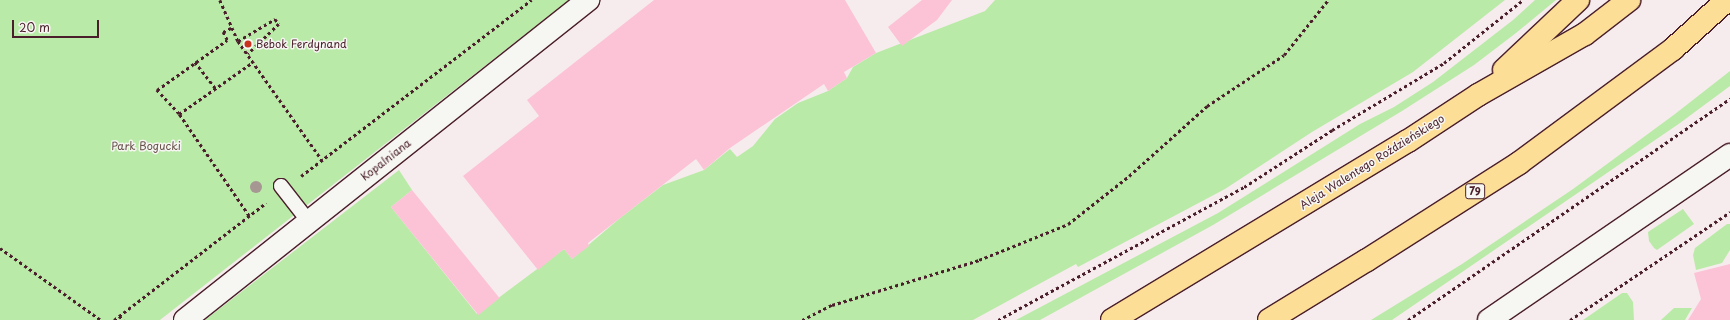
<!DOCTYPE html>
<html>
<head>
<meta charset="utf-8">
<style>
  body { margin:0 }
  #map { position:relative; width:1730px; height:320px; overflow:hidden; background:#f7eced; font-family:"Playpen Sans",sans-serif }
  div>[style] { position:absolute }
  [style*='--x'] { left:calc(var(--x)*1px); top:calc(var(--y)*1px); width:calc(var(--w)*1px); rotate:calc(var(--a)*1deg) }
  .green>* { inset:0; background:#baeaa8 }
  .building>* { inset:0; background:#fcc3d7; transform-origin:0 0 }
  .path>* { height:2.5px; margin-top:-1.25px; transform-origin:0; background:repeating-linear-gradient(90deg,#4a1f2b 0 3px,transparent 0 6px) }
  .roads { filter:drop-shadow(1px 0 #4a1f2b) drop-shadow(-1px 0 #4a1f2b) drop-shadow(0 1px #4a1f2b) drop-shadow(0 -1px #4a1f2b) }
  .service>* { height:14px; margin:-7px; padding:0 7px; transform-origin:7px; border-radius:7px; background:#f6f6f2 }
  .minor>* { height:22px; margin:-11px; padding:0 11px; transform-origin:11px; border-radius:11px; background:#f6f6f2 }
  .primary>* { height:22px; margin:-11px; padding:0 11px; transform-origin:11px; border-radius:11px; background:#fdde96 }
  .trees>* { width:12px; height:12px; margin:-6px; border-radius:50%; background:#a79793 }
  .dots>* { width:11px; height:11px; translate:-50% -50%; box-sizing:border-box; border:2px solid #f6f6f2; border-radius:50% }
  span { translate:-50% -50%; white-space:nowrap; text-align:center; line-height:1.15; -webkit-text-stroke:3px #f6f6f2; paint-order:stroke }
  .shield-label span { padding:1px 3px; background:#f6f6f2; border:1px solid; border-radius:3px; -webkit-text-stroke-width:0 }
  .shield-label { font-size:10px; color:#4a1f2b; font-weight:700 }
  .poi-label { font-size:11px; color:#4a1f2b }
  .left { translate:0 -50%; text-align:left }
  .park-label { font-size:11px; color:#66524a }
  .street-label { font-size:11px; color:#4a1f2b }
  .scale { position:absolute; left:12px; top:20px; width:87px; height:18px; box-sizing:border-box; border:2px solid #4a1f2b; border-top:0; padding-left:5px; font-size:12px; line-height:14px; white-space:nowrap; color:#4a1f2b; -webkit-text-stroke:3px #f6f6f2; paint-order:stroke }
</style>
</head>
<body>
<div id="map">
  <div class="green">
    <i style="clip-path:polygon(0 0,569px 0,160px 320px,0 320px)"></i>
    <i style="clip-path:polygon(995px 0,1505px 0,1413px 72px,1312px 132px,1225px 189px,1078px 267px,1076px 264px,973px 320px,205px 320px,399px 170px,412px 190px,391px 207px,477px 314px,564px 249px,572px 259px,620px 218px,663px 185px,704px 170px,730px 149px,737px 157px,753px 146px,775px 119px,798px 103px,828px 91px,847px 78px,853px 67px,876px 53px,985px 11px)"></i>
    <i style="clip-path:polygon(1535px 0,1556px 0,1516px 33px,1474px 65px,1402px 111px,1213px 225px,1040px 320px,1016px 320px,1218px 213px,1360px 124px,1394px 107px,1433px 82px,1513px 20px)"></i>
    <i style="clip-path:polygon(1730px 71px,1730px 86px,1680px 123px,1392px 320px,1371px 320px,1462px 264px,1573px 189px,1675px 114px)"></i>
    <i style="clip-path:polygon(1683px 209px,1694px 224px,1657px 250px,1654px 248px,1649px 241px,1648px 232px)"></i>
    <i style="clip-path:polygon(1727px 224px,1730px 224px,1730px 250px,1722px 263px,1696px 270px,1693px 255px,1695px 248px)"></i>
    <i style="clip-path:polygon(1622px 293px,1627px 293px,1633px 302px,1634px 320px,1583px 320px)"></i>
    <i style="clip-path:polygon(1674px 308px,1692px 308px,1685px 320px,1661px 320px)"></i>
  </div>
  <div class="building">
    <i style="clip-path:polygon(654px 0,845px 0,876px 53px,844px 72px,847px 78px,828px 91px,824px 84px,730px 148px,704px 170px,696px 159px,588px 243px,589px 246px,572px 259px,564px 249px,538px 270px,463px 176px,539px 116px,527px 100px)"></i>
    <i style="clip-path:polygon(922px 0,952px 0,937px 20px,902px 46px,888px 27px)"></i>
    <i style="left:412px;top:190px;width:139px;height:27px;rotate:51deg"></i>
    <i style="clip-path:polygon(1730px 264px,1730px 320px,1688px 320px,1701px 299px,1694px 273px)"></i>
  </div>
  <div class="path">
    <i style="--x:220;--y:0;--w:45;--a:66.3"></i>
    <i style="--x:238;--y:41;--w:146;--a:54.8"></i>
    <i style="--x:238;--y:41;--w:43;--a:-30.7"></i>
    <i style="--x:275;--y:19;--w:6;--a:51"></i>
    <i style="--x:279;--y:24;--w:43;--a:135.9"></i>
    <i style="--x:195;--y:62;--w:33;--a:52"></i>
    <i style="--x:179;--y:114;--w:33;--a:-133"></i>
    <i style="--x:157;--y:90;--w:86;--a:-35.5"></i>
    <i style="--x:227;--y:40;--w:9;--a:-117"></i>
    <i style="--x:223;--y:32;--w:9;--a:-27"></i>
    <i style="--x:301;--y:176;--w:290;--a:-37.4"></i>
    <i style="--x:249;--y:216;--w:124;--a:-124.5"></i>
    <i style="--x:179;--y:114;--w:90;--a:-35.1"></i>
    <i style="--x:0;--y:248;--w:124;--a:35.5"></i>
    <i style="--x:119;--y:316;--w:6;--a:39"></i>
    <i style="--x:114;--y:320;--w:192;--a:-37.6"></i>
    <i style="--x:802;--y:320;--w:34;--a:-27"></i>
    <i style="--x:832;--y:305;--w:154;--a:-17"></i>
    <i style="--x:979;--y:260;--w:96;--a:-22"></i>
    <i style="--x:1068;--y:224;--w:78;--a:-38.2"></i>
    <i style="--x:1129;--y:176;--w:105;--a:-41.9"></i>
    <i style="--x:1207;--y:106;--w:92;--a:-33.5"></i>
    <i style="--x:1284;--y:55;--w:70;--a:-51.3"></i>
    <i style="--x:998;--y:320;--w:280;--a:-28.4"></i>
    <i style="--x:1244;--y:187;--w:105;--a:-32.9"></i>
    <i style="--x:1332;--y:130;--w:131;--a:-30.9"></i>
    <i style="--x:1444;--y:63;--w:101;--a:-38.6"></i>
    <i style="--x:1408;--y:320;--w:391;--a:-34.5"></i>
    <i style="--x:1570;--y:320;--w:193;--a:-34"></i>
  </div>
  <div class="roads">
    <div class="service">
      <i style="--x:281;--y:186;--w:46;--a:52.1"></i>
    </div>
    <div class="minor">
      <i style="--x:185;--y:320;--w:515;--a:-38.45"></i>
      <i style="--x:1489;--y:320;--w:292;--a:-34.4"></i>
    </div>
    <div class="primary">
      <i style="--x:1504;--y:70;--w:102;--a:-43.4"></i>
      <i style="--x:1112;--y:320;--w:346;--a:-31.2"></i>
      <i style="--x:1408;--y:141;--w:84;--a:-33.3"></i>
      <i style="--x:1478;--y:95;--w:123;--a:-29.7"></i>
      <i style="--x:1585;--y:34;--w:56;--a:-37.7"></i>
      <i style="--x:1269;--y:320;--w:115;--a:-31.5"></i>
      <i style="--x:1367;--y:260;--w:180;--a:-32.5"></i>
      <i style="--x:1519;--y:163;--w:192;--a:-36.5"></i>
      <i style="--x:1673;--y:49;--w:73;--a:-42.2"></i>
    </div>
  </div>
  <div class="trees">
    <i style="left:256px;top:187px"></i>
  </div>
  <div class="dots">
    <i style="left:248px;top:44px;background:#c8321e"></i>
  </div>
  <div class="shield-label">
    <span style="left:1475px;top:191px">79</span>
  </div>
  <div class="poi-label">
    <span class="left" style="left:256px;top:44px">Bebok Ferdynand</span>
  </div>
  <div class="park-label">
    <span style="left:146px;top:146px">Park Bogucki</span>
  </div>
  <div class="street-label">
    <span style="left:386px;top:160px;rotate:-38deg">Kopalniana</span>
    <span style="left:1372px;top:162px;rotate:-32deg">Aleja Walentego Roździeńskiego</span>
  </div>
  <div class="scale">20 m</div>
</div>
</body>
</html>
